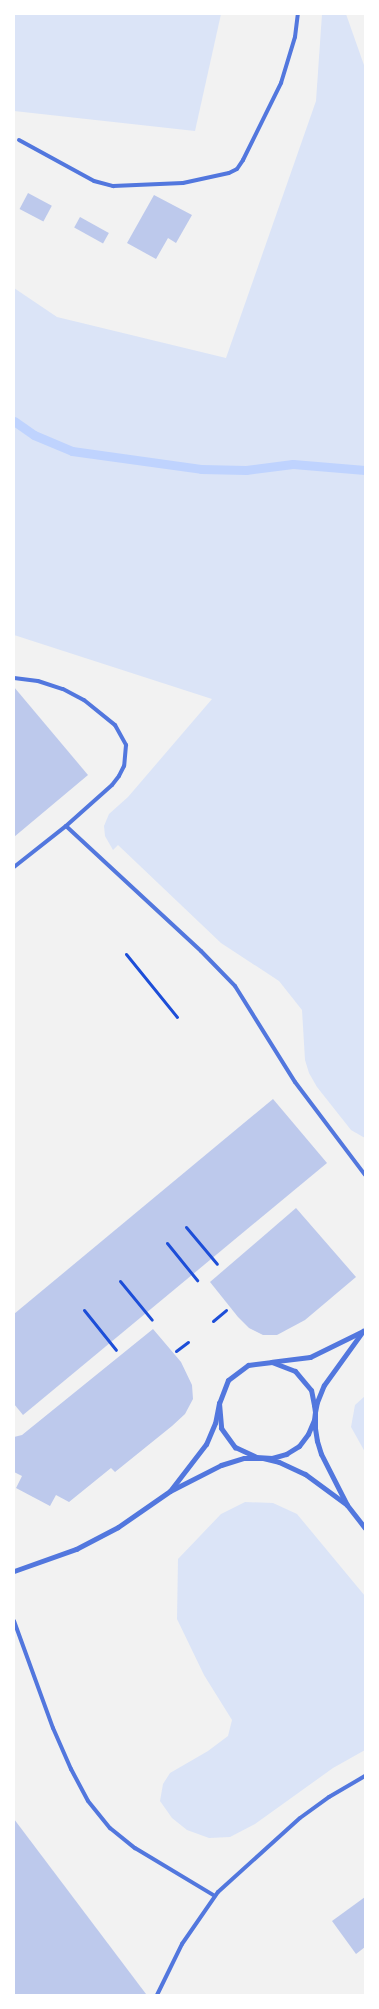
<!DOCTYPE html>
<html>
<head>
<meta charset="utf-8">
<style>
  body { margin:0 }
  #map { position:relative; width:379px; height:2009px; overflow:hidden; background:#f2f2f2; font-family:"Alegreya Sans",sans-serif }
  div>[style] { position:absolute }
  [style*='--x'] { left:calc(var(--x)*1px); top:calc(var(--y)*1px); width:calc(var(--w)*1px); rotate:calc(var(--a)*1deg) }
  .green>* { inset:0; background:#dbe4f7 }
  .stream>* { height:9px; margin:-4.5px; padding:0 4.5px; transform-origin:4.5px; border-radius:4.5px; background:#bfd3fe }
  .building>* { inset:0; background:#bdc9ec; transform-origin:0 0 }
  .path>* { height:3px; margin:-1.5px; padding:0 1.5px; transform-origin:1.5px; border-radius:1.5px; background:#1d4ed8 }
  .service>* { height:4px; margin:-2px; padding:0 2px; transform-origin:2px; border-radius:2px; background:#5277de }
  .minor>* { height:5px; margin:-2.5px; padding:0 2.5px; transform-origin:2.5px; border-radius:2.5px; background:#5277de }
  span { translate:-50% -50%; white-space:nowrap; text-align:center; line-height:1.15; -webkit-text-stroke:4px #fff; paint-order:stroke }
  .frame { position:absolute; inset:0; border:15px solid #fff; pointer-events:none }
</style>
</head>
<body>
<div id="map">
  <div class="green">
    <i style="clip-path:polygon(14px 14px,221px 14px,195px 131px,14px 111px)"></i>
    <i style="clip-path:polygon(322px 14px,346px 14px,365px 68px,365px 1138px,351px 1130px,317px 1087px,309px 1073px,305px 1060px,302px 1010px,279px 981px,221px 943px,118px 845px,113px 850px,105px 836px,104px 826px,109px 814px,128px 797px,212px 699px,14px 635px,14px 288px,57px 317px,226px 358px,316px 101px)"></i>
    <i style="clip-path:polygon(365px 1396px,365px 1452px,351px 1427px,355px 1405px)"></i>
    <i style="clip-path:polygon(245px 1502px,273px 1503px,297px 1514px,365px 1596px,365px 1750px,333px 1768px,255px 1824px,230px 1837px,209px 1838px,187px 1830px,172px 1818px,160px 1801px,163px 1784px,170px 1773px,208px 1751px,228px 1736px,232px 1720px,204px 1675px,177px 1619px,178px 1559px,221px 1514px)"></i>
  </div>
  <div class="stream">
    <i style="--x:14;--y:421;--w:24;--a:35"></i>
    <i style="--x:34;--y:435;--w:41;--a:22.8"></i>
    <i style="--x:72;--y:451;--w:130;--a:7.9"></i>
    <i style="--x:201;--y:469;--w:45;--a:1.3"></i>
    <i style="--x:246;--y:470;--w:47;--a:-7.3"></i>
    <i style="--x:293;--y:464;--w:72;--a:4.8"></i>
  </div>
  <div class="building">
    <i style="left:28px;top:193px;width:27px;height:18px;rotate:28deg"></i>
    <i style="clip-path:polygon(154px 195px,192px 215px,176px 243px,168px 238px,156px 259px,127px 243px)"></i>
    <i style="left:80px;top:217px;width:33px;height:12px;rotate:29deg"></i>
    <i style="clip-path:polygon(14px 687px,88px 775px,14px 837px)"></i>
    <i style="clip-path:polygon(273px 1099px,327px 1163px,23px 1415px,14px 1404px,14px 1314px)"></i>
    <i style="clip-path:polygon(296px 1208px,356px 1277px,305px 1320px,277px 1335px,263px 1335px,249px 1328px,238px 1317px,210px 1282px)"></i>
    <i style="clip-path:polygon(153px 1329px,181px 1362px,192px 1385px,193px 1399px,185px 1414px,172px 1426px,115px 1472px,111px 1468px,69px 1502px,56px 1495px,50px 1506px,16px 1488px,22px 1476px,14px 1472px,14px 1437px,22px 1435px)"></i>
    <i style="clip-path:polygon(14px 1819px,146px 1994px,14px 1995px)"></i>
    <i style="clip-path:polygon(365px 1897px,365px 1947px,356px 1954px,332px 1921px)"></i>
  </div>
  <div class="path">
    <i style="--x:126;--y:954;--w:81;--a:51"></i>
    <i style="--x:186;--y:1227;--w:48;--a:50"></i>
    <i style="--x:167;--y:1243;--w:48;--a:51"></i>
    <i style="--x:120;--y:1281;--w:50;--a:50.6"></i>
    <i style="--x:84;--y:1310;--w:51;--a:51.3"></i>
    <i style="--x:213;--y:1321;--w:17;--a:-40"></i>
    <i style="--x:176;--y:1351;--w:15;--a:-37"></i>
  </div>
  <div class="service">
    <i style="--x:19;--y:140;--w:85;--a:28.7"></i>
    <i style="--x:94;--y:181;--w:20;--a:15"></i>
    <i style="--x:113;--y:186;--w:70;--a:-2.5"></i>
    <i style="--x:183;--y:183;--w:47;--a:-12.3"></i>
    <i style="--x:229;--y:173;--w:9;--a:-27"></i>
    <i style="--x:237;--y:169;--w:11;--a:-56"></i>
    <i style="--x:243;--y:160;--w:86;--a:-63.7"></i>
    <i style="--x:281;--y:83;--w:48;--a:-73.1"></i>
    <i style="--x:295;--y:37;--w:23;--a:-83"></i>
    <i style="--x:14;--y:678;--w:24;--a:7"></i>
    <i style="--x:38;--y:681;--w:26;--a:18"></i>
    <i style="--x:63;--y:689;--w:24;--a:28"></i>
    <i style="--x:84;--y:700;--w:40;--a:39"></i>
    <i style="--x:115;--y:725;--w:23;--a:61"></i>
    <i style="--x:126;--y:745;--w:21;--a:95"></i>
    <i style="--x:124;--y:766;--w:11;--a:117"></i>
    <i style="--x:119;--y:776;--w:11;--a:128"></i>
    <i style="--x:112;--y:785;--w:62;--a:138.3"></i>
    <i style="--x:14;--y:867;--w:66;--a:-38.3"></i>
    <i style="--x:66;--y:826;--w:184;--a:42.8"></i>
    <i style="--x:201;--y:951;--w:49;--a:45.8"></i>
    <i style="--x:235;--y:986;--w:113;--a:58"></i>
    <i style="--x:295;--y:1082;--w:116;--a:53"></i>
    <i style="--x:14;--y:1621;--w:114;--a:70"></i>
    <i style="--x:53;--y:1728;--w:45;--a:66.3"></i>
    <i style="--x:71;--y:1769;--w:36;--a:62"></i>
    <i style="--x:88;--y:1801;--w:35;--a:51"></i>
    <i style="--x:110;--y:1828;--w:32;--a:39"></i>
    <i style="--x:135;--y:1848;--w:93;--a:31"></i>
    <i style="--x:157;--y:1995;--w:57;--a:-63.9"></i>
    <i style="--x:182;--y:1944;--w:63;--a:-55.3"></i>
    <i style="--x:218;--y:1892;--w:110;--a:-42.1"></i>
    <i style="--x:300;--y:1818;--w:36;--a:-36"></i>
    <i style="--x:329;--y:1797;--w:42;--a:-30.3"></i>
  </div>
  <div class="minor">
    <i style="--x:219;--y:1403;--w:20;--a:101"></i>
    <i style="--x:215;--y:1423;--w:23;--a:113"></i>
    <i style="--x:206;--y:1444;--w:59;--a:127.5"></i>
    <i style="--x:170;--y:1491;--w:57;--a:-27"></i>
    <i style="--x:221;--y:1465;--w:24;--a:-17"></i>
    <i style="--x:244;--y:1458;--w:19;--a:0"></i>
    <i style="--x:263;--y:1458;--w:16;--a:14"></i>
    <i style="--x:279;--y:1462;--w:29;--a:25"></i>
    <i style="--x:305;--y:1474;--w:52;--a:36.4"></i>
    <i style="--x:347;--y:1505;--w:57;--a:-117"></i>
    <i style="--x:321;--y:1454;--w:14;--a:-107"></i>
    <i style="--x:317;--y:1441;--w:13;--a:-99"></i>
    <i style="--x:315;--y:1428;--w:16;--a:-90"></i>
    <i style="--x:315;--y:1412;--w:7;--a:-98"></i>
    <i style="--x:314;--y:1405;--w:15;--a:-101"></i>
    <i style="--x:311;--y:1390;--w:25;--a:-130"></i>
    <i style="--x:295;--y:1371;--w:25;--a:-159"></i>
    <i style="--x:272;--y:1362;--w:24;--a:173"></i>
    <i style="--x:248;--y:1365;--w:25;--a:143"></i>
    <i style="--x:228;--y:1380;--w:25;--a:111"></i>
    <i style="--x:219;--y:1403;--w:25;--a:85"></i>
    <i style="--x:221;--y:1428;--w:24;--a:54"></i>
    <i style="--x:235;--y:1447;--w:23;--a:25"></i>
    <i style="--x:256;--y:1457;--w:16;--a:4"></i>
    <i style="--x:272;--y:1458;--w:15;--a:-16"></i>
    <i style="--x:286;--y:1454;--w:15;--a:-32"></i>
    <i style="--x:299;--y:1446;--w:15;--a:-53"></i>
    <i style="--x:308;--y:1434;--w:15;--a:-67"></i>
    <i style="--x:314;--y:1420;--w:8;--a:-83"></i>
    <i style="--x:315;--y:1412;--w:10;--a:-79"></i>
    <i style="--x:317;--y:1402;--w:18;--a:-68"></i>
    <i style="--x:324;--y:1385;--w:67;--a:-54.2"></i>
    <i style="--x:363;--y:1331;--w:59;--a:153.9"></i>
    <i style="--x:310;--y:1357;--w:38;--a:173"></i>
    <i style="--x:347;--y:1505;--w:29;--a:52"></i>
    <i style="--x:14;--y:1571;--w:66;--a:-19.5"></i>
    <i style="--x:76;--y:1549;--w:47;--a:-27.6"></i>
    <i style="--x:118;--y:1527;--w:63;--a:-34.7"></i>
  </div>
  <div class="frame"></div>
</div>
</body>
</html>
